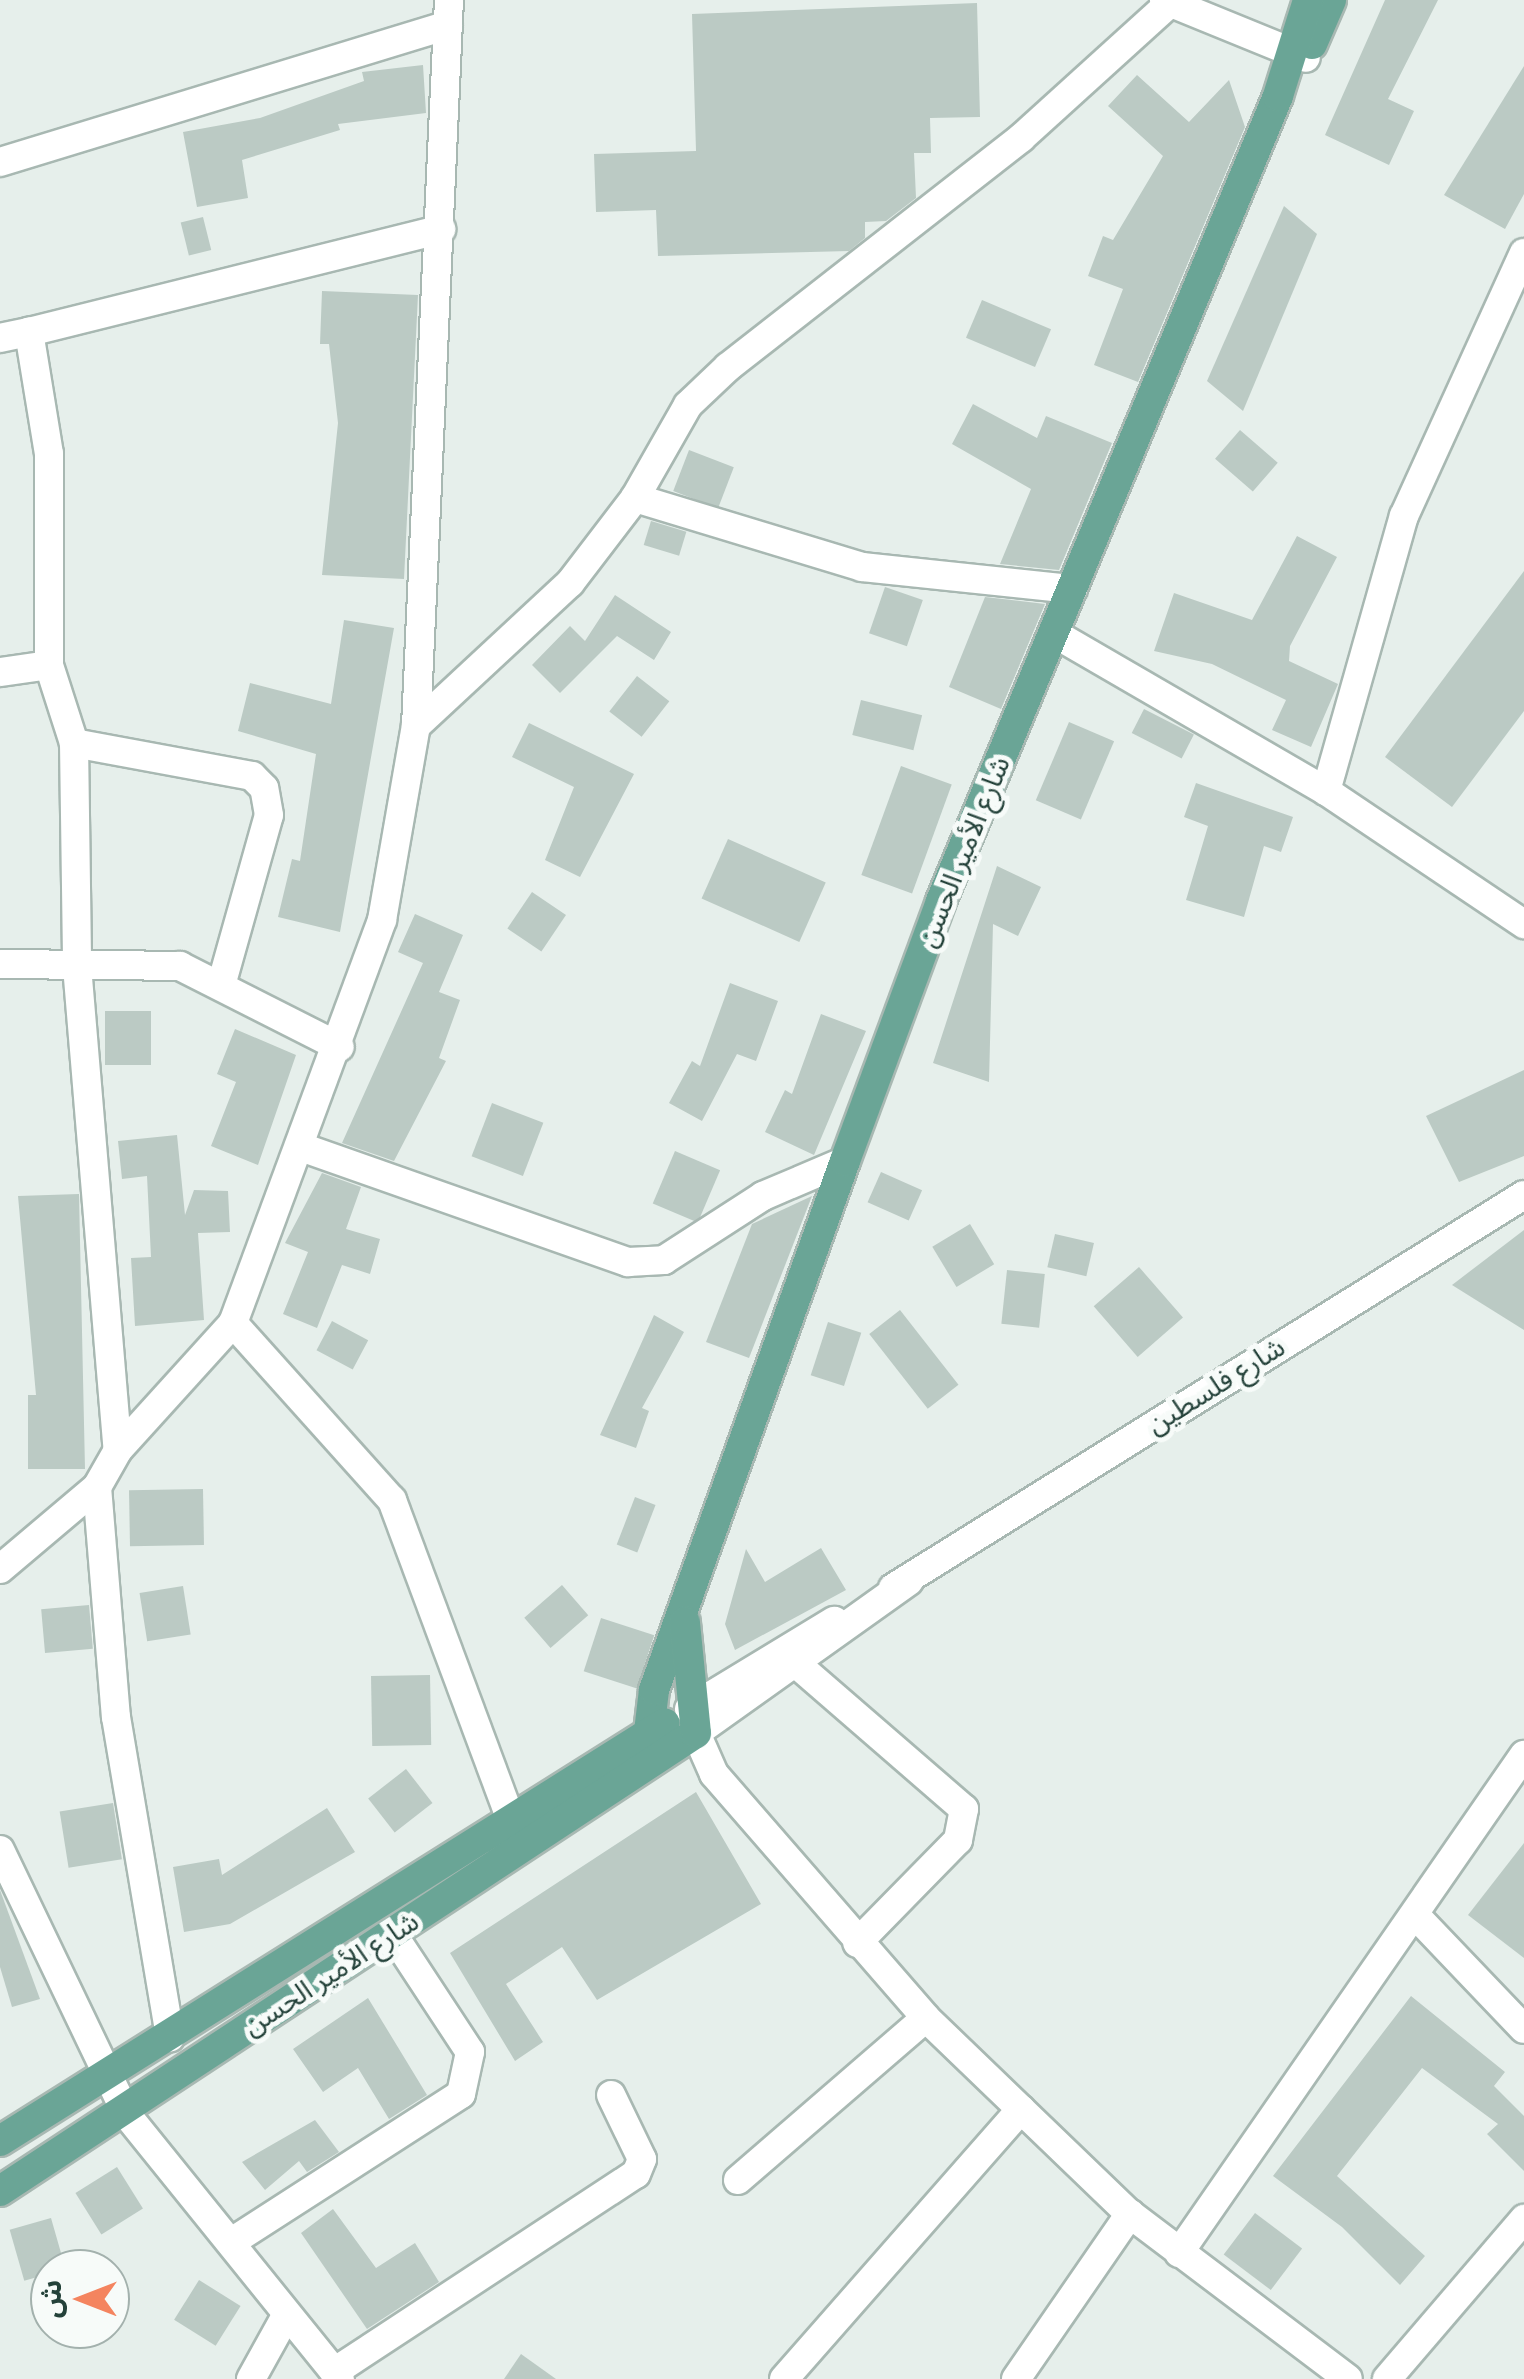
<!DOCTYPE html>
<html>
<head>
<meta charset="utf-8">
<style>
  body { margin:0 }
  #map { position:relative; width:1524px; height:2379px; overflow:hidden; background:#e6efeb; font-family:"Roboto Condensed","Noto Sans Arabic",sans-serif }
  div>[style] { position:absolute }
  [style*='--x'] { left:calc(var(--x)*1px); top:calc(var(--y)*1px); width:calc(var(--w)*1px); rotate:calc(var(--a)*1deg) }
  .building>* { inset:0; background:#bbcac4; transform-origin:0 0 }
  .roads { filter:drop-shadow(2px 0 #a8b8b2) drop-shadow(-2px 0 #a8b8b2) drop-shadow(0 2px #a8b8b2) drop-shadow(0 -2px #a8b8b2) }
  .street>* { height:28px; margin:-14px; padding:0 14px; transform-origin:14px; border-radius:14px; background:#fff }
  .primary>* { height:30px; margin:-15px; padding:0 15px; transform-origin:15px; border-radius:15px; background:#6aa596 }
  span { translate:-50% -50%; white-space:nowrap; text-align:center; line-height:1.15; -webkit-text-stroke:10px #f7fbf9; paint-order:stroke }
  .street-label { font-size:28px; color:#24423a }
  .north { position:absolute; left:30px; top:2249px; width:100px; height:100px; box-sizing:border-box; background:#f7fbf9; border:2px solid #a3b1ad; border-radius:50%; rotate:270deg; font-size:28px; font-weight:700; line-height:40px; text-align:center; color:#24423a }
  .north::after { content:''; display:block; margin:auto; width:35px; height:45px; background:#f4845f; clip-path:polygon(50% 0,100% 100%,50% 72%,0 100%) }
</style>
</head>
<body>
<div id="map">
  <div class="building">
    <i style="clip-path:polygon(1385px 0,1438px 0,1388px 99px,1414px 111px,1389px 165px,1325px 135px)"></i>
    <i style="clip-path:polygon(977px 3px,980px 117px,930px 118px,931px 153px,914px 153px,916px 198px,886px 221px,865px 222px,865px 238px,849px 251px,658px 256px,656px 210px,596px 212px,594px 154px,696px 151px,692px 14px)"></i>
    <i style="clip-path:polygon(423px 65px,426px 113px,338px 124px,340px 130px,242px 160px,248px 198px,197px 207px,183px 132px,260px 118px,364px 81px,362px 72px)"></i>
    <i style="clip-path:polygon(1524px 66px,1524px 194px,1505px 229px,1444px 195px)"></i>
    <i style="clip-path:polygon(1137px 75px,1189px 122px,1229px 80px,1245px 127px,1138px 382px,1094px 365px,1123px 289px,1088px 276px,1103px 236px,1113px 240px,1163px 156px,1108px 106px)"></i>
    <i style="clip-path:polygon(1284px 206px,1317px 234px,1243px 411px,1207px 381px)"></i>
    <i style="left:203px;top:217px;width:34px;height:23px;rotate:76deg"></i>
    <i style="clip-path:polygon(322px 291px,418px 295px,404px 579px,322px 575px,338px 423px,329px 344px,320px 344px)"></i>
    <i style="left:982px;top:300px;width:75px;height:41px;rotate:23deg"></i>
    <i style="clip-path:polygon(973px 404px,1037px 438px,1046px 416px,1112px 443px,1059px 570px,1000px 564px,1031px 489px,952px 444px)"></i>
    <i style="left:1240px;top:430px;width:50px;height:38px;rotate:41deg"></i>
    <i style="left:689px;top:450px;width:48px;height:44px;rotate:21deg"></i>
    <i style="left:651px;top:521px;width:37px;height:25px;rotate:17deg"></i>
    <i style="clip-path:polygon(1297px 536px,1337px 557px,1290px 646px,1289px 661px,1338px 684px,1311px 747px,1272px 730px,1286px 700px,1212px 664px,1154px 651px,1174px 593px,1252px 620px)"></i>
    <i style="clip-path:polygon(1524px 571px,1524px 711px,1452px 807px,1385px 757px)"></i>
    <i style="left:885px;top:587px;width:40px;height:49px;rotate:19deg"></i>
    <i style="clip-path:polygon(615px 595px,671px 632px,654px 660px,617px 636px,560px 693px,532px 665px,570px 626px,585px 641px)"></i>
    <i style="clip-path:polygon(985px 597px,1045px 604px,1001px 709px,949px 687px)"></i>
    <i style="clip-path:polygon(344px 620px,394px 628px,340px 932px,278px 917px,292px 859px,300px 861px,316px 754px,238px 731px,250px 683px,331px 704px)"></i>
    <i style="left:637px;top:676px;width:41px;height:45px;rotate:38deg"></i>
    <i style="left:861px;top:700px;width:63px;height:36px;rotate:14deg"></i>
    <i style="left:1144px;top:709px;width:56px;height:27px;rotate:27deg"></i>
    <i style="left:1069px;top:722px;width:49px;height:85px;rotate:23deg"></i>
    <i style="clip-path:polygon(529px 723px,634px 774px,580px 877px,545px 860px,574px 787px,512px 757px)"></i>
    <i style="left:901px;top:766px;width:54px;height:116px;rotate:20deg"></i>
    <i style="clip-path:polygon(1196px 783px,1293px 817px,1281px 852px,1264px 846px,1244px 917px,1186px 900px,1208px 826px,1184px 817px)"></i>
    <i style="left:728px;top:839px;width:107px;height:65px;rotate:24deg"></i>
    <i style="clip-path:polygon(997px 866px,1041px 887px,1018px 936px,993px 924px,989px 1082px,933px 1063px)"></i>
    <i style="left:532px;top:892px;width:41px;height:44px;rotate:34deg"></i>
    <i style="clip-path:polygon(415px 914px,463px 935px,439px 992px,460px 1000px,439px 1058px,446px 1061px,394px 1161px,342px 1143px,423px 963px,398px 952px)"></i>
    <i style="clip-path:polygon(730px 983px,778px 1001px,756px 1061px,737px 1054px,702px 1121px,669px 1103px,692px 1061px,700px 1066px)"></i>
    <i style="left:105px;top:1011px;width:46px;height:54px"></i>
    <i style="clip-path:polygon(821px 1014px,866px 1031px,814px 1155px,765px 1132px,785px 1090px,792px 1094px)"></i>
    <i style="clip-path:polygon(235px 1029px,296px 1055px,258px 1165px,211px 1146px,236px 1082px,217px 1074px)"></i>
    <i style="clip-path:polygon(1524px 1070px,1524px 1156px,1459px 1182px,1426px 1116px)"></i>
    <i style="left:492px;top:1103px;width:55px;height:57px;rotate:21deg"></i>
    <i style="clip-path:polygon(177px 1135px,185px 1215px,194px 1190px,228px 1191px,230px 1232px,198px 1233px,204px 1320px,135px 1326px,131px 1258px,151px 1257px,147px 1176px,122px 1179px,118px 1141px)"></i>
    <i style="left:675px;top:1151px;width:49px;height:57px;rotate:23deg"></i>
    <i style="left:881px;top:1172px;width:45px;height:33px;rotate:24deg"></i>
    <i style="clip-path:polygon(322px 1173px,361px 1187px,346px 1229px,380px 1239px,370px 1274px,342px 1265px,317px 1328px,283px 1314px,308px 1252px,285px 1243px)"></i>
    <i style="clip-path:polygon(79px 1194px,85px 1469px,28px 1469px,28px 1395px,36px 1395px,18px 1196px)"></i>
    <i style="clip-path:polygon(812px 1196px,749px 1358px,706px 1342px,752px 1224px)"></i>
    <i style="left:970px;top:1224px;width:47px;height:44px;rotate:59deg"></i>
    <i style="clip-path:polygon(1524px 1230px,1524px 1330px,1452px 1285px)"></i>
    <i style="left:1055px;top:1234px;width:40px;height:34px;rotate:13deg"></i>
    <i style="left:1139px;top:1267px;width:67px;height:60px;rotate:49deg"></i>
    <i style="left:1007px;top:1270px;width:38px;height:54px;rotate:6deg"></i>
    <i style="left:900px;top:1310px;width:95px;height:39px;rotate:52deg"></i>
    <i style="clip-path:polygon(654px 1315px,684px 1332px,642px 1408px,649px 1411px,636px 1448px,600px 1435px)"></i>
    <i style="left:332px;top:1321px;width:41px;height:33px;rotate:28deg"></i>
    <i style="left:828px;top:1322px;width:35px;height:56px;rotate:18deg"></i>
    <i style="left:203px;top:1489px;width:56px;height:74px;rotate:89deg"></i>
    <i style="left:635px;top:1497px;width:22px;height:51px;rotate:21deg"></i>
    <i style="clip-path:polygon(821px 1548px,846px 1590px,735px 1650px,725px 1624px,746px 1549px,765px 1582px)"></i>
    <i style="left:562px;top:1585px;width:40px;height:50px;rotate:49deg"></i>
    <i style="left:183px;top:1586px;width:49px;height:44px;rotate:81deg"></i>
    <i style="left:89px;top:1605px;width:44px;height:48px;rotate:85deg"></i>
    <i style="left:601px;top:1618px;width:56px;height:56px;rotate:18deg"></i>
    <i style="left:430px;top:1675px;width:70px;height:59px;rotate:89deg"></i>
    <i style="left:406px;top:1769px;width:43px;height:48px;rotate:52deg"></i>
    <i style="clip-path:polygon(696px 1792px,761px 1904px,597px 2000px,562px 1947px,506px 1984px,543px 2042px,515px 2061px,450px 1953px)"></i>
    <i style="left:113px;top:1803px;width:57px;height:54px;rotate:81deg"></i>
    <i style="clip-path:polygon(327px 1808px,355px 1852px,230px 1924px,184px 1932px,173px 1867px,219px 1859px,222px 1875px)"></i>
    <i style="clip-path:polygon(1524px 1843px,1524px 1958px,1468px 1915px)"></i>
    <i style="clip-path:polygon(0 1890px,40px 1999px,12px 2007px,0 1967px)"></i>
    <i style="clip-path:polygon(1411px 1996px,1505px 2072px,1494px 2086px,1524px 2116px,1524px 2171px,1487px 2134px,1498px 2124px,1422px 2068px,1337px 2176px,1425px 2256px,1400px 2285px,1342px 2227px,1273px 2176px)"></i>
    <i style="clip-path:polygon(368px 1998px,427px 2095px,389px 2119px,358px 2068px,323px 2092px,293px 2049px)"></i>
    <i style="clip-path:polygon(315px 2120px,339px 2152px,307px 2172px,299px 2161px,265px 2190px,242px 2162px)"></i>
    <i style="left:117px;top:2167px;width:49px;height:49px;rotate:58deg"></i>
    <i style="clip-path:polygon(333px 2209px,376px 2268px,415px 2243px,439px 2282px,367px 2329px,301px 2233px)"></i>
    <i style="left:1255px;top:2213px;width:59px;height:52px;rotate:37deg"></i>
    <i style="left:51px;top:2218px;width:53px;height:43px;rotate:74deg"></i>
    <i style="left:199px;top:2280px;width:49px;height:47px;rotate:32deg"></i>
    <i style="clip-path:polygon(521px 2354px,556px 2379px,504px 2379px)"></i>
  </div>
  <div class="roads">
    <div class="street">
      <i style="--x:1164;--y:0;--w:153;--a:22.2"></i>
      <i style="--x:0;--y:162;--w:468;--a:-17"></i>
      <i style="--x:0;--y:338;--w:30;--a:-12"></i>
      <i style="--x:635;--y:498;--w:237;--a:16.9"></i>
      <i style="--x:862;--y:567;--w:212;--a:6"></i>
      <i style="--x:1055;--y:634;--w:313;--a:30.1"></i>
      <i style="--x:1326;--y:791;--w:239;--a:33.9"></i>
      <i style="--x:0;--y:672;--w:49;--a:-8.1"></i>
      <i style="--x:416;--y:726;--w:210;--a:-42.9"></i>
      <i style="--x:570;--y:583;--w:107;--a:-52.6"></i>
      <i style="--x:635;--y:498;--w:107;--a:-60.3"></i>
      <i style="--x:688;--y:405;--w:55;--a:-43.5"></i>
      <i style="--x:728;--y:367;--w:372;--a:-38"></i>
      <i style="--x:1021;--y:138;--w:202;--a:-42.2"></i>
      <i style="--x:74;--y:743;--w:223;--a:89.2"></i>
      <i style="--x:77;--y:966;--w:486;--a:85.2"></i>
      <i style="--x:1326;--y:791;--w:286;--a:-74.2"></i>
      <i style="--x:1404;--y:516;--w:289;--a:-65.5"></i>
      <i style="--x:0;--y:964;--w:180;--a:0.6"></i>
      <i style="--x:180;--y:966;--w:179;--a:26.9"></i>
      <i style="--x:222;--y:982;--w:173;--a:-74.3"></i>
      <i style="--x:269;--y:815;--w:27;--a:-100"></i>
      <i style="--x:264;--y:788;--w:17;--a:-135"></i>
      <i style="--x:252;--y:776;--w:181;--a:-169.5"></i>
      <i style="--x:74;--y:743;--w:82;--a:-107.8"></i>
      <i style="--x:49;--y:665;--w:211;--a:-90"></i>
      <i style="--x:49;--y:454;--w:124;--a:-99.3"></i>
      <i style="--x:29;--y:332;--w:425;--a:-14"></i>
      <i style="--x:301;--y:1147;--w:347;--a:19.4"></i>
      <i style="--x:628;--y:1262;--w:36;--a:-3"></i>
      <i style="--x:664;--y:1260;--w:118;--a:-32.9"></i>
      <i style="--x:763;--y:1196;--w:89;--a:-23.1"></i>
      <i style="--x:233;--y:1323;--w:238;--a:48.1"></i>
      <i style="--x:392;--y:1500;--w:339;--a:69.6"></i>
      <i style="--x:97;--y:1487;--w:231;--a:85.3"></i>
      <i style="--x:116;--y:1717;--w:325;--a:80.4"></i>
      <i style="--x:0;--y:1569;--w:127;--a:-40.2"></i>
      <i style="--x:97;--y:1487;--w:43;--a:-60.4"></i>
      <i style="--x:118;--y:1450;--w:171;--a:-47.8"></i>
      <i style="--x:233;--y:1323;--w:430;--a:-69.7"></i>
      <i style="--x:382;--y:920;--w:197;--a:-80.1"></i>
      <i style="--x:416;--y:726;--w:727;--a:-87.4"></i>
      <i style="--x:909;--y:1581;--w:262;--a:144.5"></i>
      <i style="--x:696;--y:1733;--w:45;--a:66.3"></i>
      <i style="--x:714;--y:1774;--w:323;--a:49"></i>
      <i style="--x:926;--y:2018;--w:283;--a:43.9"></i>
      <i style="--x:1130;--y:2214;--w:273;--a:37.1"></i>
      <i style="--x:893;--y:1588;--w:743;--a:-31.92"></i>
      <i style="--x:800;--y:1667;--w:217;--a:40.9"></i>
      <i style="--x:964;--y:1809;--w:32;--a:101"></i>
      <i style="--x:958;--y:1840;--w:144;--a:134.4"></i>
      <i style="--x:689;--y:1709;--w:170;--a:-31.3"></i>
      <i style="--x:0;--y:1850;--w:294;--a:64.4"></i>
      <i style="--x:127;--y:2115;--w:339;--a:51.1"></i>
      <i style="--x:1416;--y:1916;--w:156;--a:46.3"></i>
      <i style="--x:738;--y:2180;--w:248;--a:-40.8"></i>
      <i style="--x:233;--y:2241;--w:271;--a:-32.8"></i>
      <i style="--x:461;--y:2094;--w:43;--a:-77.9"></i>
      <i style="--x:470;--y:2052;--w:140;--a:-123.3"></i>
      <i style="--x:1179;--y:2253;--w:606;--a:-55.29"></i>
      <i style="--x:334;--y:2372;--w:361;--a:-33.3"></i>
      <i style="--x:636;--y:2174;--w:16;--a:-68"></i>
      <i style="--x:642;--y:2159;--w:71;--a:-115.8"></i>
      <i style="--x:251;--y:2379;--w:74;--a:-61"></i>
      <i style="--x:784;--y:2379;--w:359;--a:-48.7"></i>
      <i style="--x:1016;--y:2379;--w:201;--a:-55.4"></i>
      <i style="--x:1387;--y:2379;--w:211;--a:-49.4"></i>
    </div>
    <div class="primary">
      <i style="--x:1312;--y:44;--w:48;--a:-66.6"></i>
      <i style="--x:660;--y:1753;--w:24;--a:-118"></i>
      <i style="--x:649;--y:1732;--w:42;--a:-83.2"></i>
      <i style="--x:654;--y:1690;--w:562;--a:-70.15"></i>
      <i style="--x:845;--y:1161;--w:277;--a:-69.7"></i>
      <i style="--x:941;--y:901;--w:873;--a:-67.28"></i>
      <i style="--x:1278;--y:96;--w:101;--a:-72.6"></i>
      <i style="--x:0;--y:2141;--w:785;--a:-32.15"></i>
      <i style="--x:0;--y:2191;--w:833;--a:-33.35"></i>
      <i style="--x:696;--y:1733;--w:112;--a:-95.7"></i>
    </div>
  </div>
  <div class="street-label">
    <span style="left:964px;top:852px;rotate:-68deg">شارع الأمير الحسن</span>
    <span style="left:1216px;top:1386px;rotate:-32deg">شارع فلسطين</span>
    <span style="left:331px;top:1974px;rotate:-33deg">شارع الأمير الحسن</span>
  </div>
  <div class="north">ش</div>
</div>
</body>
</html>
